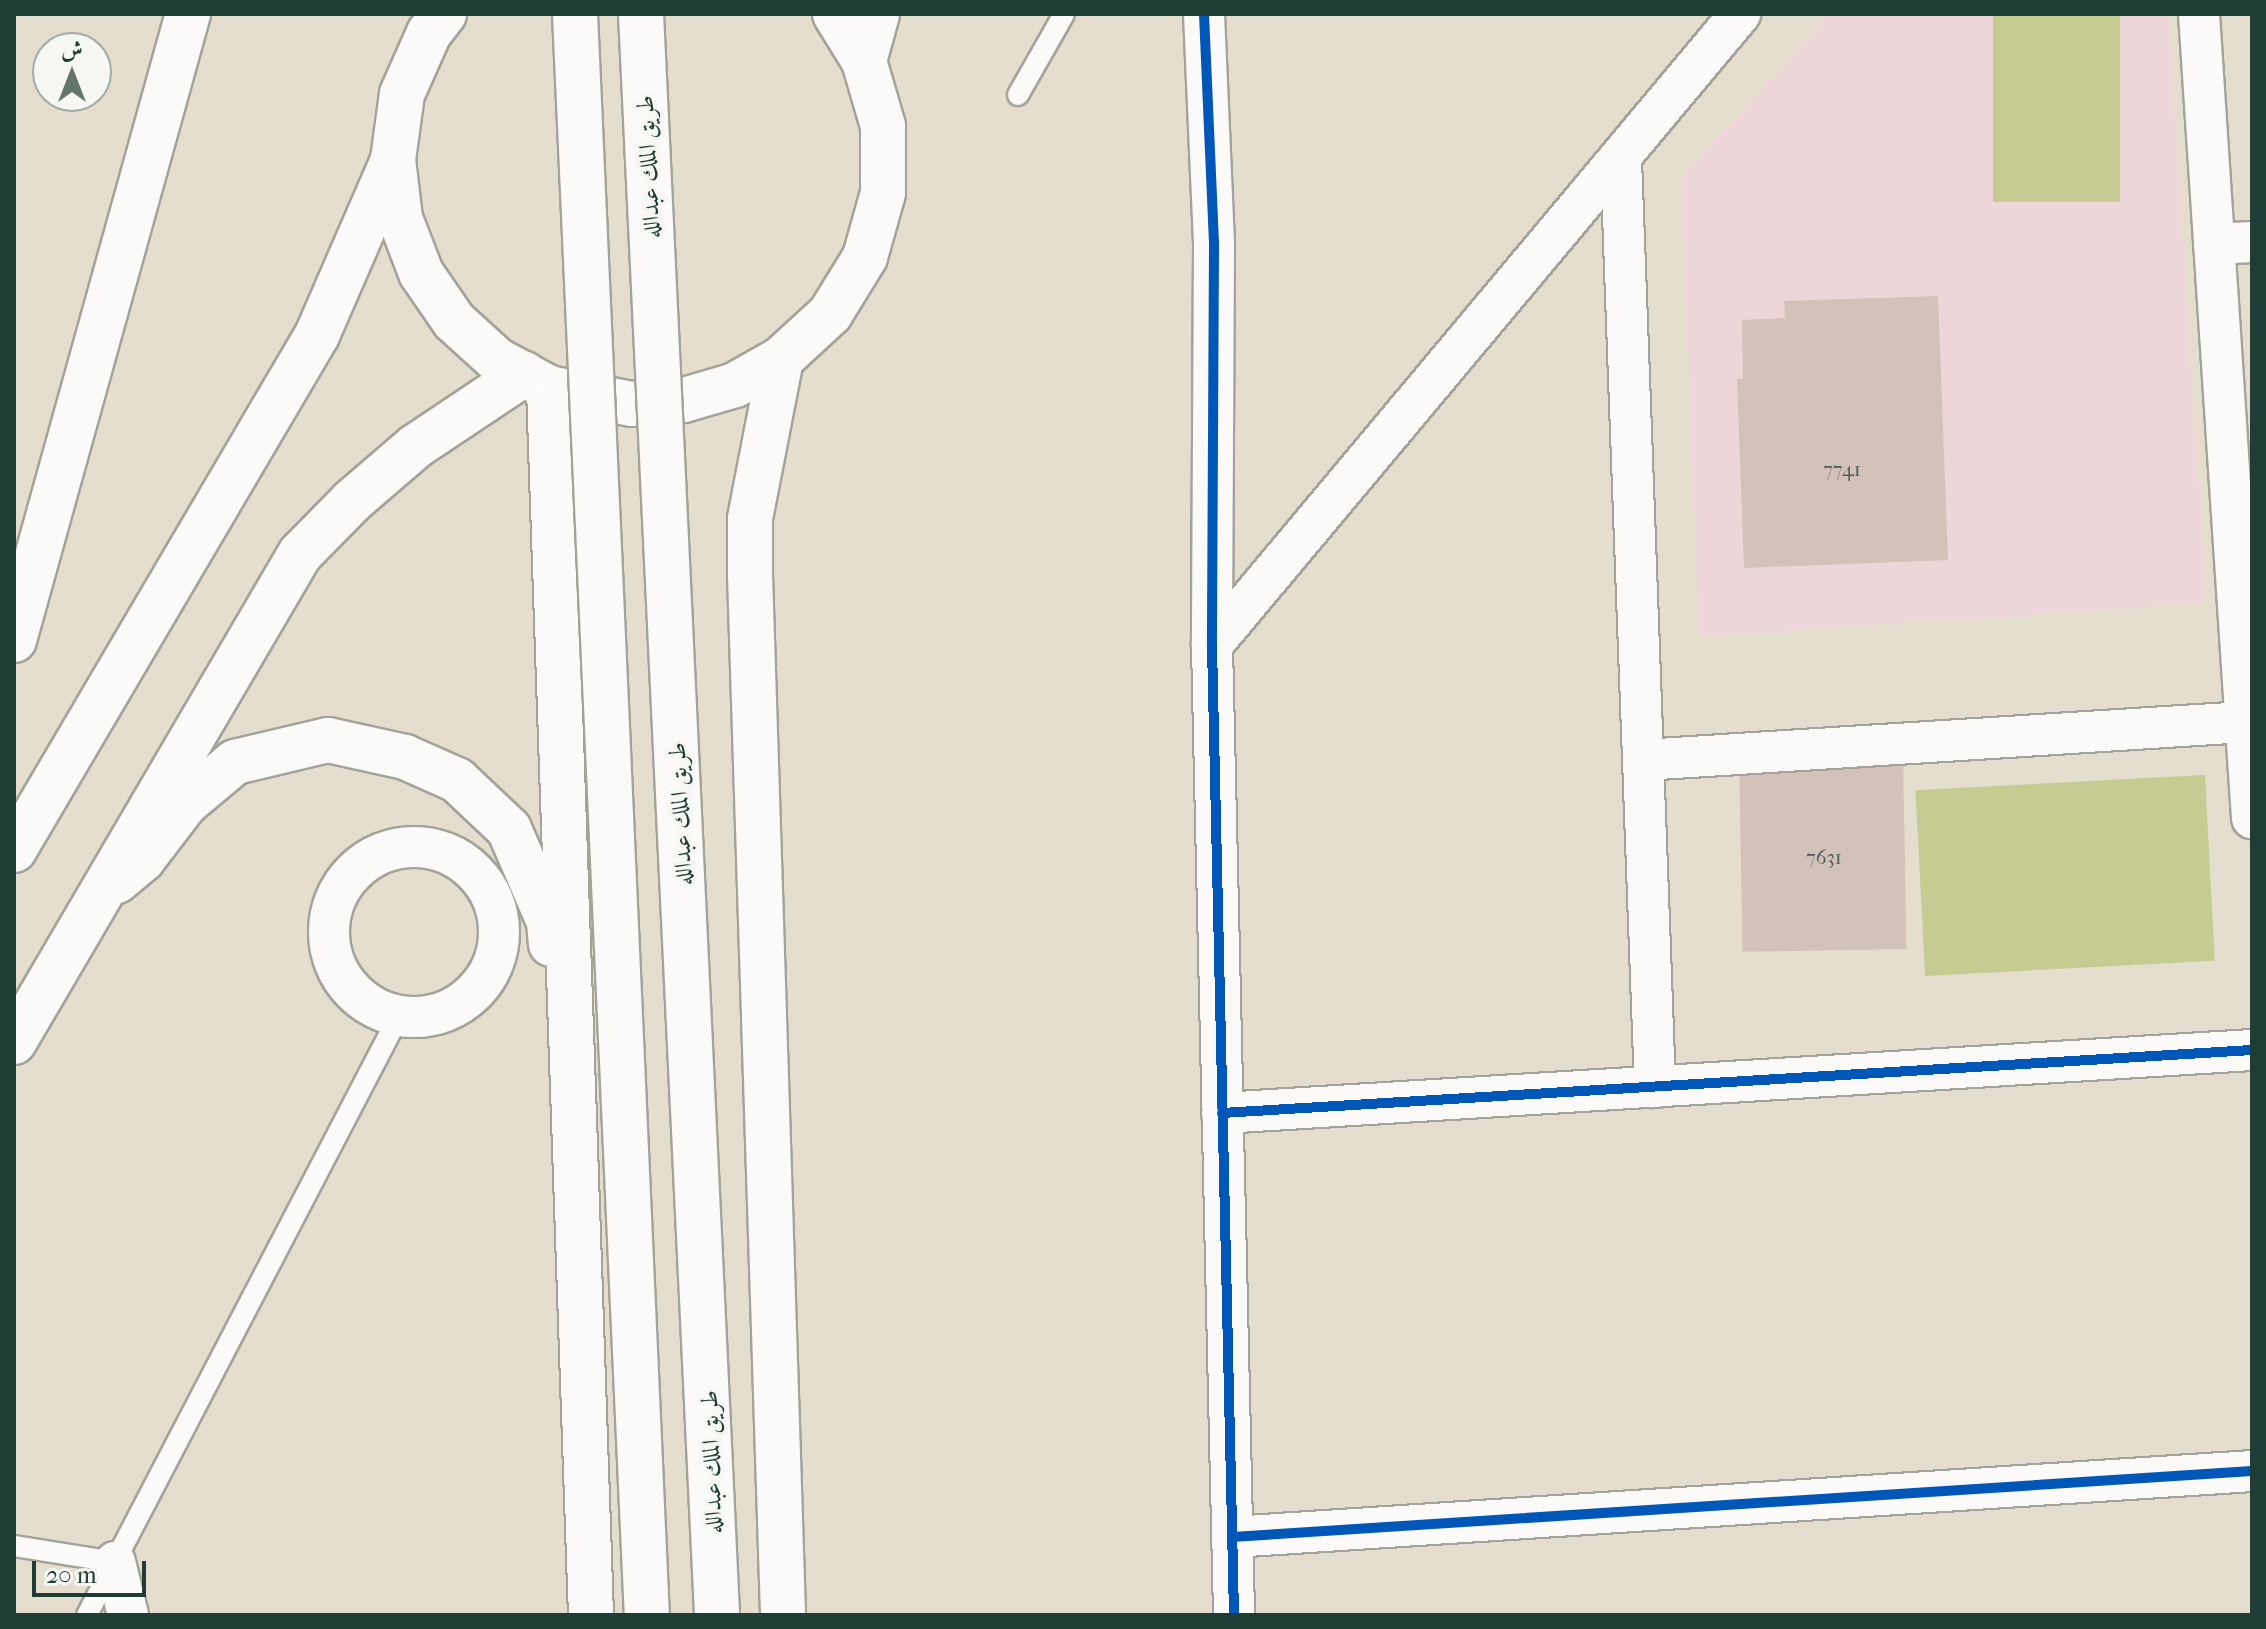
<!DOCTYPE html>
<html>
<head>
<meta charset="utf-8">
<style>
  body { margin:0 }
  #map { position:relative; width:2266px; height:1629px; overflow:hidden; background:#e5decf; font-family:"IM FELL French Canon",Amiri,serif }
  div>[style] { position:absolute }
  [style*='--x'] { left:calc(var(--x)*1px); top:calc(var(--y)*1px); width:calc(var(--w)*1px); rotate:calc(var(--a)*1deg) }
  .built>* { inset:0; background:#edd6d7 }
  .green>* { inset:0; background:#c5cb91; transform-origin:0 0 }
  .building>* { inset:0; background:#d3c2ba; transform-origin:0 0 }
  .roads { filter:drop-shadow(2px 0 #a3a399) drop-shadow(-2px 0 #a3a399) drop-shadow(0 2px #a3a399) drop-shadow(0 -2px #a3a399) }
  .service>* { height:20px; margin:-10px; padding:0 10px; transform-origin:10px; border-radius:10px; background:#fbfaf8 }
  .minor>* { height:40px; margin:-20px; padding:0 20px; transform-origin:20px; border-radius:20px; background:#fbfaf8 }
  .minor>.ring { margin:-20px; padding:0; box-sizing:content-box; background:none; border:40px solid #fbfaf8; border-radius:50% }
  .primary>* { height:44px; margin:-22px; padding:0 22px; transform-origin:22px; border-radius:22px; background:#fbfaf8 }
  .trunk>* { height:44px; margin:-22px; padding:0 22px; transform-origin:22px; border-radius:22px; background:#fbfaf8 }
  .bridges { filter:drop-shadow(2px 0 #a3a399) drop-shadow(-2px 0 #a3a399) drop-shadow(0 2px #a3a399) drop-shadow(0 -2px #a3a399) }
  .primary-bridge>* { height:44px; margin:-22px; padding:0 22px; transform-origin:22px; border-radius:22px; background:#fbfaf8 }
  .cycleway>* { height:10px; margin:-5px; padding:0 5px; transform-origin:5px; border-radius:5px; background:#0057b8 }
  span { translate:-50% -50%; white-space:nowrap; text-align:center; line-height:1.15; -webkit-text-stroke:8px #f6f6f2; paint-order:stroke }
  .number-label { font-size:20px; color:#4c5e56 }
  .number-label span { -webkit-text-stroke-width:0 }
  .street-label { font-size:24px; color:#1f3d34 }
  .frame { position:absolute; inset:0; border:16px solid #1f3d34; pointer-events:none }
  .north { position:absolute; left:32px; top:32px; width:80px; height:80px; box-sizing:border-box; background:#f6f6f2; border:2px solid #a0aca6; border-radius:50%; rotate:0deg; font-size:22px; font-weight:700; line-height:32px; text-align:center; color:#1f3d34 }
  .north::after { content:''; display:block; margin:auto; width:28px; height:36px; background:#64756a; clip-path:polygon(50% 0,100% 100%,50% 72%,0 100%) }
  .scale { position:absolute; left:32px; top:1561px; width:114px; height:36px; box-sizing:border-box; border:4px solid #1f3d34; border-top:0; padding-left:10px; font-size:24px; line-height:28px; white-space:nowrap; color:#1f3d34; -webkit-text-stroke:6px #f6f6f2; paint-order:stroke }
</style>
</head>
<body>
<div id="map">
  <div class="built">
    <i style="clip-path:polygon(1830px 14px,2168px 14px,2206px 603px,1699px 636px,1682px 178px)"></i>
  </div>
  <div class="green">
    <i style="left:1993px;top:14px;width:127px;height:188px"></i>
    <i style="left:2205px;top:775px;width:186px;height:290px;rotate:87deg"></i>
  </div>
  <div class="building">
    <i style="clip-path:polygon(1938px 296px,1948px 560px,1744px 568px,1737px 379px,1743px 379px,1742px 320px,1785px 318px,1784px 301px)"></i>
    <i style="left:1903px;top:753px;width:196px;height:164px;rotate:89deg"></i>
  </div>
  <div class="roads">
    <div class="service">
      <i style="--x:1018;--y:95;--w:93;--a:-60.4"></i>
      <i style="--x:14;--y:1546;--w:102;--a:9"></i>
      <i style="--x:87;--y:1615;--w:675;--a:-62.49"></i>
    </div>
    <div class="minor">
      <i style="--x:1204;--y:14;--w:231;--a:87.5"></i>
      <i style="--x:1214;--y:245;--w:400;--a:90.3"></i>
      <i style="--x:1212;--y:645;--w:970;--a:88.7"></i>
      <i style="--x:2199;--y:14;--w:806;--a:86.23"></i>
      <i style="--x:1621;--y:159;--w:929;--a:87.9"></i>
      <i style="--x:2214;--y:244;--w:38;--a:-3"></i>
      <i style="--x:1212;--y:645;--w:823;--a:-50.08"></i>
      <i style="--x:1643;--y:760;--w:604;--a:-3.61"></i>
      <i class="ring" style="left:329px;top:847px;width:130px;height:130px"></i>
      <i style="--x:1222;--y:1113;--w:1032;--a:-3.5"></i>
      <i style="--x:1232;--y:1537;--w:1022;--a:-3.7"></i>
      <i style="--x:115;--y:1562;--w:55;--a:76.2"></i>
    </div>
    <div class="primary">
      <i style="--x:781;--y:359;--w:163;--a:101"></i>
      <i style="--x:750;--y:519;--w:56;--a:90"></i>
      <i style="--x:750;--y:575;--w:1041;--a:88.18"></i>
      <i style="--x:549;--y:388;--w:1228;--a:88.04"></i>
      <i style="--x:117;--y:881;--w:34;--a:-40"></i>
      <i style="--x:143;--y:859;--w:69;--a:-52.6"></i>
      <i style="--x:185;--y:804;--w:65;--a:-40"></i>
      <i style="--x:235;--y:762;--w:96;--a:-13.3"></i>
      <i style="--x:328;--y:740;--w:79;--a:12.4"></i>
      <i style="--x:405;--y:757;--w:57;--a:23.9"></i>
      <i style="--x:457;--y:780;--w:71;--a:43.3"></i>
      <i style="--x:509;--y:829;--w:101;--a:66.7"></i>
      <i style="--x:549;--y:922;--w:22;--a:85"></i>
    </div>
    <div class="trunk">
      <i style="--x:444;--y:14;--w:24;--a:128"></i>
      <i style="--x:429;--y:33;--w:67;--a:113.9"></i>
      <i style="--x:402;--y:94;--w:67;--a:97.8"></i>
      <i style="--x:393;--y:160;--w:58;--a:83.1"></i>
      <i style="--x:400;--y:218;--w:59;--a:69.1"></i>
      <i style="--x:421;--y:273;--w:58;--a:55.5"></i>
      <i style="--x:454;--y:321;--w:58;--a:42.2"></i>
      <i style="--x:497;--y:360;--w:59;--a:28.3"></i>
      <i style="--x:549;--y:388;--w:85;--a:10.9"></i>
      <i style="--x:632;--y:404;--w:52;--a:-4.4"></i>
      <i style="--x:684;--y:400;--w:53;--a:-16.4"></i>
      <i style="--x:735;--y:385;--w:53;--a:-29.5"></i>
      <i style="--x:781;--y:359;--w:67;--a:-42.6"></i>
      <i style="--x:830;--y:314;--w:67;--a:-58.4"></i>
      <i style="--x:865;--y:257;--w:66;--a:-74.3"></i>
      <i style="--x:883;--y:193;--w:67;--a:-90"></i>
      <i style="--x:883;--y:126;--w:68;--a:-106.3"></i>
      <i style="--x:864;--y:61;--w:55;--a:-121.7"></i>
      <i style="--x:864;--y:61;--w:49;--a:-74.5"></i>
      <i style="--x:14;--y:640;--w:650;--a:-74.47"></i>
      <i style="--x:14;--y:850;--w:598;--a:-59.53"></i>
      <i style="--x:317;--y:335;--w:191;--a:-66.5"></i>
      <i style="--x:14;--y:1042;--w:566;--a:-59.63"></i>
      <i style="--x:300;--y:554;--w:74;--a:-45.5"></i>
      <i style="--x:352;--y:501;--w:84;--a:-40.7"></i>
      <i style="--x:416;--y:446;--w:130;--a:-33.7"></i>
    </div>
  </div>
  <div class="bridges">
    <div class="primary-bridge">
      <i style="--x:575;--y:14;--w:1603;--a:87.43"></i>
      <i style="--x:641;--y:14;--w:1603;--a:87.28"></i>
    </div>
  </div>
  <div class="cycleway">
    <i style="--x:1204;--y:14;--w:231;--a:87.5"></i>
    <i style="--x:1214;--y:245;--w:400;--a:90.3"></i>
    <i style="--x:1212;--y:645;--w:970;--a:88.7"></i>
    <i style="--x:1222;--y:1113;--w:1032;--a:-3.5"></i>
    <i style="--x:1232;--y:1537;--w:1022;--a:-3.7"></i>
  </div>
  <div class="number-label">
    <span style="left:1842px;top:469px">7741</span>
    <span style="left:1824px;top:857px">7631</span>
  </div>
  <div class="street-label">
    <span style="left:649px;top:167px;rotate:-93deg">طريق الملك عبدالله</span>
    <span style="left:681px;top:814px;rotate:-93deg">طريق الملك عبدالله</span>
    <span style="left:712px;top:1462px;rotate:-92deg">طريق الملك عبدالله</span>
  </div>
  <div class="frame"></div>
  <div class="north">ش</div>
  <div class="scale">20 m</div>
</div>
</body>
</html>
